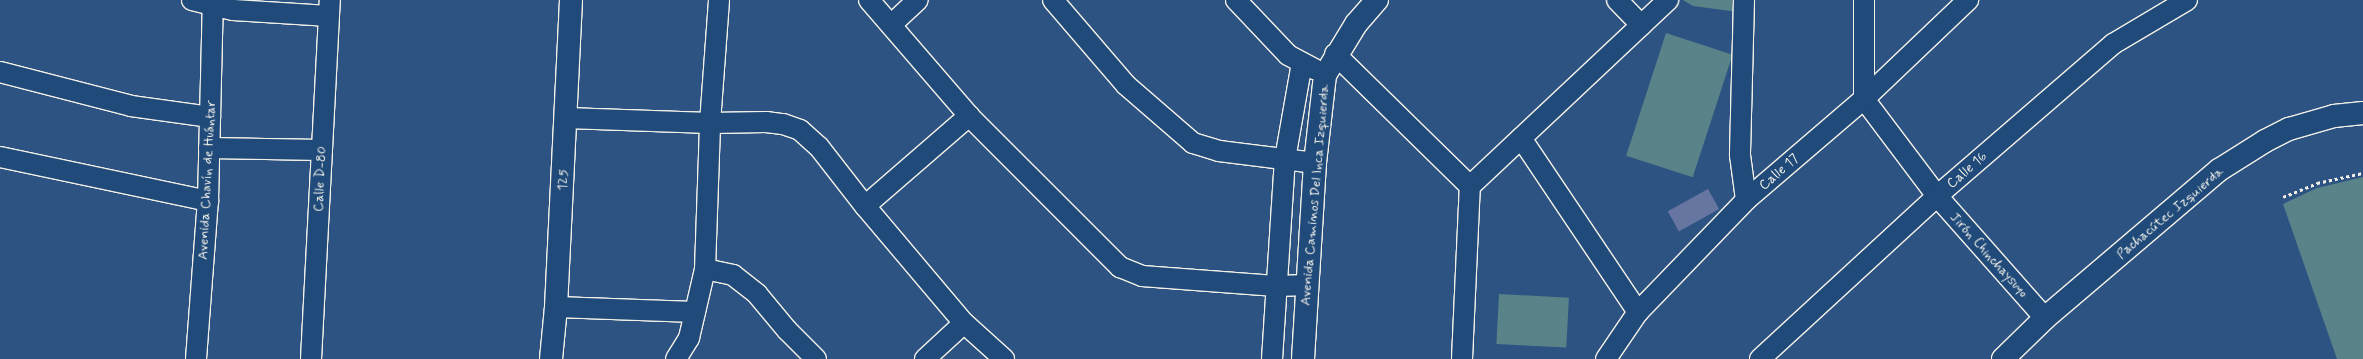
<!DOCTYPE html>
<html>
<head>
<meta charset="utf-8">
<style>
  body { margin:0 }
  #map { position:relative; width:2363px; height:359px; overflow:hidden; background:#2d5382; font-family:Mynerve,sans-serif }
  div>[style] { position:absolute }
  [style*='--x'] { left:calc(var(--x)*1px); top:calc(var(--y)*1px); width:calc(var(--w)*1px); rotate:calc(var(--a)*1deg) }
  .green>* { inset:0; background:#5a8289; transform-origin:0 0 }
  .building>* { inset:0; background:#6775a1; transform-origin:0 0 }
  .path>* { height:2.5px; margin-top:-1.25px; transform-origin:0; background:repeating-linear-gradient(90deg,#f4f1e8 0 3px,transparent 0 6px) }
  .roads { filter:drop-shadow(1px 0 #f4f1e8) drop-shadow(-1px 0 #f4f1e8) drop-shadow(0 1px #f4f1e8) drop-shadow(0 -1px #f4f1e8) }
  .minor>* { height:20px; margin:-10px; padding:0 10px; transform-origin:10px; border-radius:10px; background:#1f4a7a }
  .tertiary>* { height:22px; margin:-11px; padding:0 11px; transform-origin:11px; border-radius:11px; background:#1f4a7a }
  .secondary>* { height:22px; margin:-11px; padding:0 11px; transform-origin:11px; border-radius:11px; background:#1f4a7a }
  span { translate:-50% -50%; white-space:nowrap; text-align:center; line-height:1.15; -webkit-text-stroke:3px #1f4a7a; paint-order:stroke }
  .street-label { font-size:14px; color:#f4f1e8 }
</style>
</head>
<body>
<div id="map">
  <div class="green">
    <i style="clip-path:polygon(1683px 0,1739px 0,1738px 12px,1693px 6px)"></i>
    <i style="left:1666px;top:33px;width:70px;height:129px;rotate:18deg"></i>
    <i style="clip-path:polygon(2363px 177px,2363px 359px,2337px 359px,2283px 204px,2317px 188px)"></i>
    <i style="left:1499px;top:294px;width:70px;height:50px;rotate:3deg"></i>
  </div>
  <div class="building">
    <i style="left:1708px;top:189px;width:23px;height:46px;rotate:61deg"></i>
  </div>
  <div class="path">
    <i style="--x:2283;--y:197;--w:37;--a:-22"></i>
    <i style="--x:2317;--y:183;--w:47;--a:-12.3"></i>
  </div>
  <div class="roads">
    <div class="minor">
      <i style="--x:192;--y:0;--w:42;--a:13.7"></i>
      <i style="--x:233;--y:10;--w:96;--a:3.6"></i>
      <i style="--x:869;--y:0;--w:153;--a:49.2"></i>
      <i style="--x:969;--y:116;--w:214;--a:45"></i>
      <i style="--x:1120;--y:267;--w:24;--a:22"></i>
      <i style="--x:1142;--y:276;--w:134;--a:4.3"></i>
      <i style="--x:1276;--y:286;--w:32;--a:-2"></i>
      <i style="--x:1053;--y:0;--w:112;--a:49.3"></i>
      <i style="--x:1126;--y:85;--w:89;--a:40.9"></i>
      <i style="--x:1193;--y:143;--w:27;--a:17"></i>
      <i style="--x:1219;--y:151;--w:97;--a:7.1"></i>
      <i style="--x:1236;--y:0;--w:76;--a:46.6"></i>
      <i style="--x:1288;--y:55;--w:30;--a:28"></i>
      <i style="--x:1617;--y:0;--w:35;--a:46"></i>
      <i style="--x:1744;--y:0;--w:155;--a:91.5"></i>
      <i style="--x:1740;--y:155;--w:45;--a:82.4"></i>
      <i style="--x:1864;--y:0;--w:99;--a:90"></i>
      <i style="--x:1864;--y:99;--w:121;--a:53"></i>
      <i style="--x:1937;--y:196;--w:163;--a:48.5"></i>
      <i style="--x:892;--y:24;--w:35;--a:-43"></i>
      <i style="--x:1335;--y:54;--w:189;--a:44.4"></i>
      <i style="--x:0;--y:72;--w:135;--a:14.5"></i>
      <i style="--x:131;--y:106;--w:80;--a:7.9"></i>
      <i style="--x:566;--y:118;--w:144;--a:2"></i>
      <i style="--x:710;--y:123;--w:56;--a:-1"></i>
      <i style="--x:766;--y:122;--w:17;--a:7"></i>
      <i style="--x:783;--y:124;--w:18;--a:19"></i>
      <i style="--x:800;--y:130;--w:25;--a:42"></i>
      <i style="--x:819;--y:147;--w:75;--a:52.1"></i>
      <i style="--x:865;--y:206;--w:153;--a:49.8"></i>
      <i style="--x:964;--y:323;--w:54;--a:42"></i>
      <i style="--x:1521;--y:138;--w:210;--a:56.1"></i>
      <i style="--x:209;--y:148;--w:113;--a:1"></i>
      <i style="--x:0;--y:157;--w:213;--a:11.9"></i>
      <i style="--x:865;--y:206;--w:138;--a:-40.9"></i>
      <i style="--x:705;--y:269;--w:29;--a:12"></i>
      <i style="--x:733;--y:275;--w:31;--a:38"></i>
      <i style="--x:757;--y:294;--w:47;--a:50.2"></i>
      <i style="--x:787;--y:330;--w:41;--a:45"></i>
      <i style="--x:556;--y:307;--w:139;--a:2.1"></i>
      <i style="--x:196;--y:359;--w:158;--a:-85.7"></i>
      <i style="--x:208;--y:201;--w:201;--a:-88.6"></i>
      <i style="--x:311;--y:359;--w:360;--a:-87"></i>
      <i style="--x:676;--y:359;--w:25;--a:-58"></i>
      <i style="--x:689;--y:338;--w:71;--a:-76.9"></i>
      <i style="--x:705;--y:269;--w:146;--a:-88"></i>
      <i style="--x:710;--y:123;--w:123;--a:-85.8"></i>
      <i style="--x:925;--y:359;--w:53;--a:-42.7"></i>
      <i style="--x:1272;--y:359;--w:200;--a:-86.3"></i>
      <i style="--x:1285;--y:159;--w:97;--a:-80"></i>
      <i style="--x:1462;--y:359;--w:173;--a:-87.4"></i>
      <i style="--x:1470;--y:186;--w:272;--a:-43.2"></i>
      <i style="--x:1606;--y:359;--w:57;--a:-55.8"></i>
      <i style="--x:1638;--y:312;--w:156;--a:-46"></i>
      <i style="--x:1746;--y:200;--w:155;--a:-40.6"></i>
      <i style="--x:1864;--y:99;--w:144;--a:-43.6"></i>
      <i style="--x:1760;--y:359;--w:241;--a:-42.6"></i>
      <i style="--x:1937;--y:196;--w:233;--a:-40.8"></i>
      <i style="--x:2113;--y:44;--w:86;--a:-30.7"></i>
    </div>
    <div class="tertiary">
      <i style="--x:551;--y:359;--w:52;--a:-84.5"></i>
      <i style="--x:556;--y:307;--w:307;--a:-87.2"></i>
      <i style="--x:2003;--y:359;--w:59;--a:-44.3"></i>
      <i style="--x:2045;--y:318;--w:228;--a:-40.4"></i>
      <i style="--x:2219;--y:170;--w:54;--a:-32.2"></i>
      <i style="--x:2265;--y:141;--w:27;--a:-27"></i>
      <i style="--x:2289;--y:129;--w:47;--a:-16.1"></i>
      <i style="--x:2334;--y:116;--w:29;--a:-6"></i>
    </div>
    <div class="secondary">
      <i style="--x:1303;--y:359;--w:196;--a:-86.5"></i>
      <i style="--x:1315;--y:163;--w:89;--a:-83.5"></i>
      <i style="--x:1325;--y:75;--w:60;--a:-58.7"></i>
      <i style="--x:1356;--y:24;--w:32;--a:-49"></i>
    </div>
  </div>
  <div class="street-label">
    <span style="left:1967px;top:170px;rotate:-41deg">Calle 16</span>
    <span style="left:1779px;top:172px;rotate:-41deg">Calle 17</span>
    <span style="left:320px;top:179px;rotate:-87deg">Calle D-80</span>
    <span style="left:207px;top:180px;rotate:-87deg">Avenida Chavín de Huántar</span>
    <span style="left:563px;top:180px;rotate:-87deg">125</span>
    <span style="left:1315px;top:195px;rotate:-85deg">Avenida Caminos Del Inca Izquierda</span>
    <span style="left:2170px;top:213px;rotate:-40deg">Pachacútec Izquierda</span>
    <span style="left:1989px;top:255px;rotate:48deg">Jirón Chinchaysuyo</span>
  </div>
</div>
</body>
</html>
